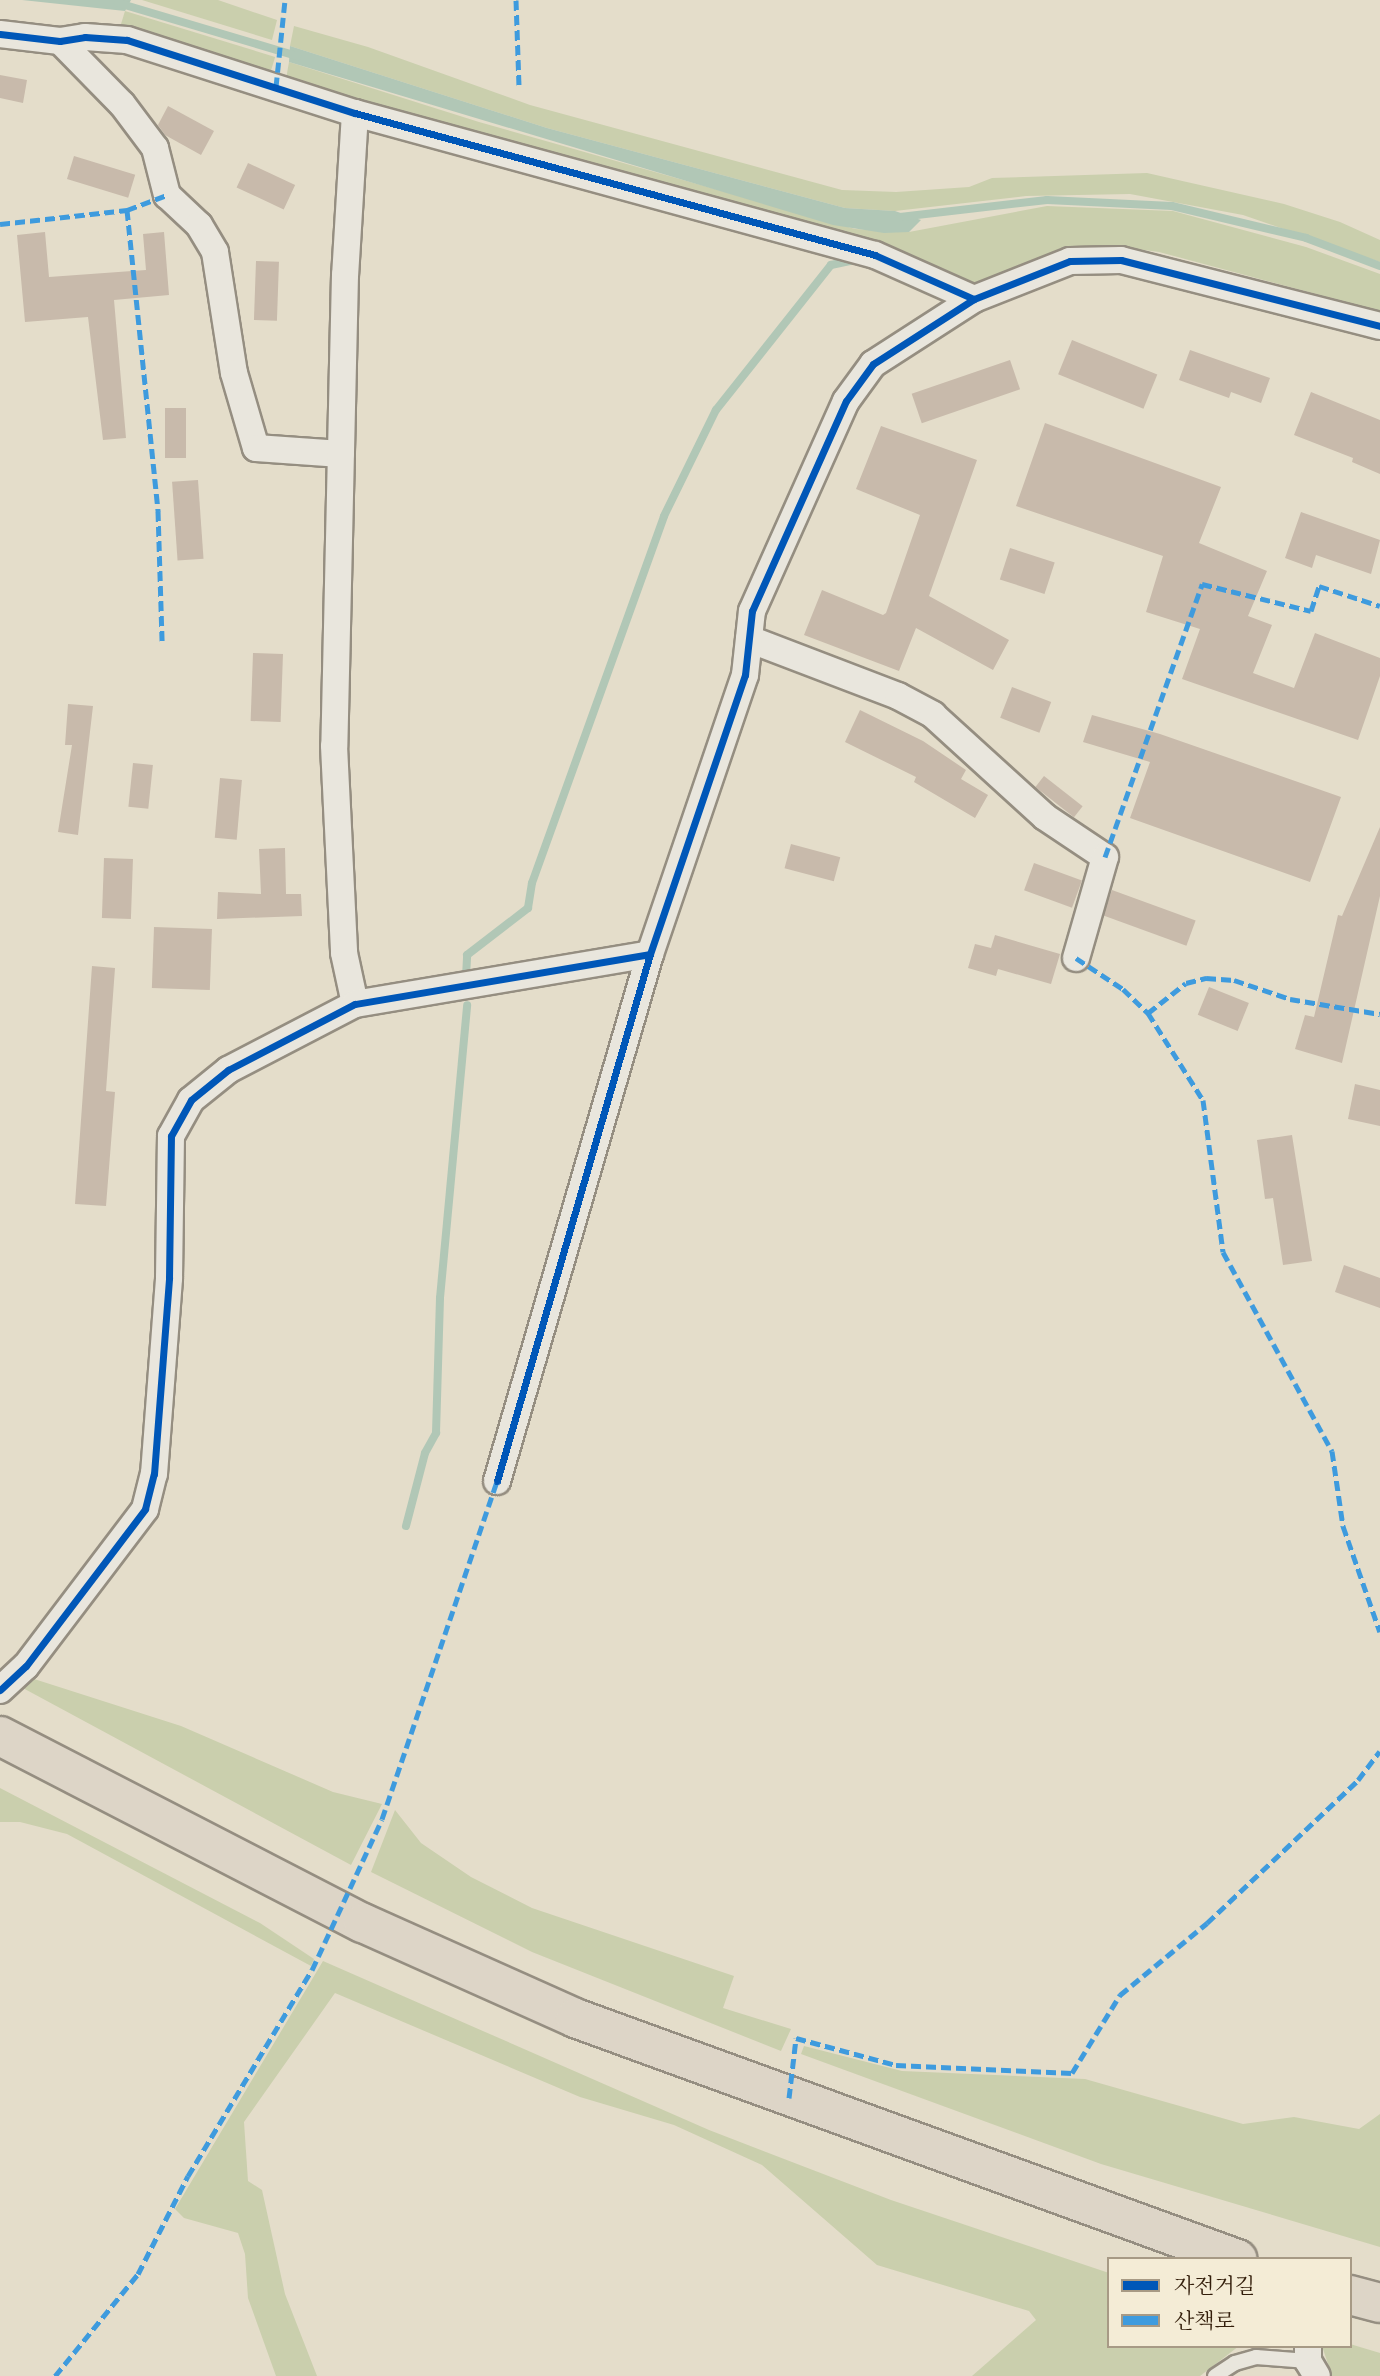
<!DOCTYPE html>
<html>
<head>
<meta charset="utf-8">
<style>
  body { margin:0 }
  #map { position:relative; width:1380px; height:2376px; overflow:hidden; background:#e4ddca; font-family:"Sorts Mill Goudy","Noto Serif KR",serif }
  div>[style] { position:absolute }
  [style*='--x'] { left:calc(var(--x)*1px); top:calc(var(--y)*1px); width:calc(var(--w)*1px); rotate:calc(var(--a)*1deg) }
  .green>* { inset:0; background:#cacfad; transform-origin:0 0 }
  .water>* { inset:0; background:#b1c7b6 }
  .stream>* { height:8px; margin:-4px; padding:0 4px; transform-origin:4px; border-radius:4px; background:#b1c7b6 }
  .building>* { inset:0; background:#c8baab; transform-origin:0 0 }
  .roads { filter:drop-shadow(2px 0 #958e81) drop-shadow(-2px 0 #958e81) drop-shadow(0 2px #958e81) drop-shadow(0 -2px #958e81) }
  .lane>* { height:14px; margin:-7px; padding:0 7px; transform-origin:7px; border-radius:7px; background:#e9e6dd }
  .street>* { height:26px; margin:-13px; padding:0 13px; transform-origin:13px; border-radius:13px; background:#e9e6dd }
  .highway>* { height:38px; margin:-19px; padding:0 19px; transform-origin:19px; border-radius:19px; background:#ddd5c7 }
  .quiet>* { height:5px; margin-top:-2.5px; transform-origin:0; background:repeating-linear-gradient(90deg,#3e9bde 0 10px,transparent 0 15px) }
  .cycleway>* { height:7px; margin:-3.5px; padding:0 3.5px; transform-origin:3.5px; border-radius:3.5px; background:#0057b8 }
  span { translate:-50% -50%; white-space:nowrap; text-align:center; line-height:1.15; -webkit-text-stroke:7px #f4ecd6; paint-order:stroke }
  .legend { position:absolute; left:1107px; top:2257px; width:245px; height:91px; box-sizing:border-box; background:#f4ecd6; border:2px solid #a79a85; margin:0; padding:9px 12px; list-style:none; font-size:21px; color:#331e0b }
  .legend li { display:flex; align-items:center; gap:14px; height:35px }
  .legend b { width:35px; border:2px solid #a79a85 }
</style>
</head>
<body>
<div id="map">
  <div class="green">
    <i style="clip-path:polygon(142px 0,218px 0,277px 20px,272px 40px)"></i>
    <i style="left:125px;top:11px;width:157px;height:17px;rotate:17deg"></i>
    <i style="clip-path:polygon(294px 26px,368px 47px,530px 105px,842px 190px,896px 192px,969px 187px,992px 178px,1147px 173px,1284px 204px,1340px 222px,1380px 240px,1380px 262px,1243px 215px,1130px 194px,1026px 196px,895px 211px,845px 208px,547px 128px,290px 46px)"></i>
    <i style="clip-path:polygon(289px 62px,479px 122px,855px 229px,909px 232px,1047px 206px,1173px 211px,1306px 247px,1380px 274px,1380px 311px,1159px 252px,1107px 245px,1071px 249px,972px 287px,286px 79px)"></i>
    <i style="clip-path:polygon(31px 1678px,181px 1726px,333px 1792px,382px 1804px,351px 1865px,21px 1687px)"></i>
    <i style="clip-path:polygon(0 1788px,260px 1923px,314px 1959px,311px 1966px,67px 1834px,20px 1822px,0 1822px)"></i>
    <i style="clip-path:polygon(395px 1810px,421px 1843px,471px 1877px,532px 1908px,734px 1976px,723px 2008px,791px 2029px,781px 2051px,532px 1952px,371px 1872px)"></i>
    <i style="clip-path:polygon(323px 1961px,709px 2130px,891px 2200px,1109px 2273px,1109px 2346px,1239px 2346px,1200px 2376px,972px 2376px,1036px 2320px,1029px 2311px,877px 2265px,762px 2165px,674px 2125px,580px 2097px,335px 1993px,244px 2122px,248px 2181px,262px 2190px,285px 2294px,317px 2376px,276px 2376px,248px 2298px,245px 2254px,238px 2233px,184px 2218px,175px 2209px)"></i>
    <i style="clip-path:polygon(804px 2046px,902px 2071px,1085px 2079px,1243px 2124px,1294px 2117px,1359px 2129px,1380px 2114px,1380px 2247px,1101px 2164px,801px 2054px)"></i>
    <i style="clip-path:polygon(1350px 2344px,1380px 2353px,1380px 2376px,1332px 2376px,1322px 2346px)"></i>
  </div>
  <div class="water">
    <i style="clip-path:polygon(22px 0,131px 0,125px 11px)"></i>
    <i style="clip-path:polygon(290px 46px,547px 128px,845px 208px,895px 211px,921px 220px,909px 232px,884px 233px,833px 225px,289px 62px)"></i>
  </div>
  <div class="stream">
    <i style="--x:118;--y:3;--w:187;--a:16.5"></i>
    <i style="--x:900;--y:217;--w:148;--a:-6.6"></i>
    <i style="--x:1047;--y:200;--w:125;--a:2.7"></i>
    <i style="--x:1172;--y:206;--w:138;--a:13.4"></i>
    <i style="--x:1306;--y:238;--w:79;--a:20.7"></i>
    <i style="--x:466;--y:977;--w:22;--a:-87"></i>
    <i style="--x:467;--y:955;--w:77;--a:-37.6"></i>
    <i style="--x:528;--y:908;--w:25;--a:-81"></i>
    <i style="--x:532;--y:883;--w:390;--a:-70.2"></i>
    <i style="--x:664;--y:516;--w:118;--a:-63.9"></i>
    <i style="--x:716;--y:410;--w:185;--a:-51.6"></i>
    <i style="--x:831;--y:265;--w:30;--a:-12"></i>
    <i style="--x:406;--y:1526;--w:75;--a:-75.4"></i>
    <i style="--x:425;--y:1453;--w:23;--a:-61"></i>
    <i style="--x:436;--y:1433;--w:135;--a:-88.3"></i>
    <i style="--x:440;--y:1298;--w:294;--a:-84.7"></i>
  </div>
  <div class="building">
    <i style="clip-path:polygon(0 75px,27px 80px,23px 103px,0 98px)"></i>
    <i style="clip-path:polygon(168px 106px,214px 131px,201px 155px,165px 135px,158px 125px)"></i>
    <i style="left:74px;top:156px;width:64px;height:24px;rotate:17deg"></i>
    <i style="left:248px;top:163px;width:52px;height:27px;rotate:25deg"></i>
    <i style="clip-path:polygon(45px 232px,49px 277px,146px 270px,143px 234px,164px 232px,169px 295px,114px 300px,126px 438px,103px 440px,88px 317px,25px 322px,17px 235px)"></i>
    <i style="left:256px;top:261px;width:23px;height:59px;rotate:2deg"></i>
    <i style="left:1072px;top:340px;width:92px;height:37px;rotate:22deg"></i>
    <i style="clip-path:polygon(1190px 350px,1270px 378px,1261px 403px,1231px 392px,1229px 398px,1179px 380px)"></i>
    <i style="left:1010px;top:360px;width:31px;height:104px;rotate:71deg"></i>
    <i style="clip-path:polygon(1311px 392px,1380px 420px,1380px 474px,1352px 462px,1353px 458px,1294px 435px)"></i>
    <i style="left:165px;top:408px;width:21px;height:50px"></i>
    <i style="clip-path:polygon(1045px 423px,1221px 487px,1199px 543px,1267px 571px,1248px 616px,1272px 625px,1253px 673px,1294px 688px,1315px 633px,1380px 658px,1380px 676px,1358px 740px,1182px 679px,1200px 629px,1146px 612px,1163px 556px,1016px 506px)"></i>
    <i style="clip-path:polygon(881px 426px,977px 460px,929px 596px,1009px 640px,993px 670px,916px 628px,899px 671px,804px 635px,822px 590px,883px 615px,886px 613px,920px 515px,856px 489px)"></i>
    <i style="left:198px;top:480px;width:79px;height:26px;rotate:86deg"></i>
    <i style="clip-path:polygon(1301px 512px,1380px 540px,1371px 574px,1316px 555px,1312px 568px,1285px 558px)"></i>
    <i style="left:1010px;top:548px;width:47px;height:33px;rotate:18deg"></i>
    <i style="left:253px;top:653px;width:30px;height:68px;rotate:2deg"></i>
    <i style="left:1012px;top:687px;width:42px;height:33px;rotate:21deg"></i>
    <i style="clip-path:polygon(68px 704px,93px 706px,78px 835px,58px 832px,72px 745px,65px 745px)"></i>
    <i style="clip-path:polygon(860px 710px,923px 741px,966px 770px,961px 779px,988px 795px,975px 818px,914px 782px,916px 777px,845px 742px)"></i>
    <i style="clip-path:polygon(1092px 715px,1160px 734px,1341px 797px,1310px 882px,1130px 818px,1150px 762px,1083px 742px)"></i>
    <i style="left:133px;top:763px;width:20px;height:44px;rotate:6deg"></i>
    <i style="left:1044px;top:776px;width:49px;height:14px;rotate:38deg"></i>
    <i style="left:220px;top:778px;width:22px;height:60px;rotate:5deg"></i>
    <i style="clip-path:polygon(1380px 827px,1380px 896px,1342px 1063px,1295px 1049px,1305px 1015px,1314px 1017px,1338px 915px,1342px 916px)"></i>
    <i style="left:791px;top:844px;width:51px;height:25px;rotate:15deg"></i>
    <i style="clip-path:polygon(285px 848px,286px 894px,301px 894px,302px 916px,217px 919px,218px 892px,261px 894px,259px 849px)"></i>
    <i style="left:104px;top:858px;width:29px;height:60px;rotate:2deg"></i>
    <i style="left:1034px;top:863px;width:51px;height:29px;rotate:20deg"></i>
    <i style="left:1112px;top:890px;width:89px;height:27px;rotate:20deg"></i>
    <i style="left:154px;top:927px;width:58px;height:61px;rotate:2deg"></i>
    <i style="clip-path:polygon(995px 935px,1060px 954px,1051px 984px,998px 969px,996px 976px,968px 968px,975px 944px,991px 948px)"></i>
    <i style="clip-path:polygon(92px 966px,115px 968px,106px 1091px,115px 1092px,106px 1206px,75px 1204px)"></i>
    <i style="left:1209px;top:987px;width:43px;height:30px;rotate:22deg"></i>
    <i style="clip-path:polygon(1355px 1084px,1380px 1090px,1380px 1126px,1348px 1119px)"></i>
    <i style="clip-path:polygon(1292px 1135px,1312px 1261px,1283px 1265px,1273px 1198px,1265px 1199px,1257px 1140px)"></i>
    <i style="clip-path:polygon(1344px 1265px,1380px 1278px,1380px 1308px,1335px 1292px)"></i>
  </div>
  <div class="roads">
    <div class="lane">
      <i style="--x:1215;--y:2376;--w:24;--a:-33"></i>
      <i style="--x:1235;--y:2363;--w:22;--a:-16"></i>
      <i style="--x:1256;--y:2357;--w:52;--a:4.4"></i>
    </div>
    <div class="street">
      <i style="--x:0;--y:34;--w:60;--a:6.7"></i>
      <i style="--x:60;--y:41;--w:25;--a:-9"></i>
      <i style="--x:85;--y:37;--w:42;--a:4.1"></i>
      <i style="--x:127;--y:40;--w:239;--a:17.8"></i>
      <i style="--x:355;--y:113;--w:539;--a:15.27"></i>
      <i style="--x:875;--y:255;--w:108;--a:24"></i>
      <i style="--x:60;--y:41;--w:88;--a:45.5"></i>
      <i style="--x:122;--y:104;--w:55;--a:53.1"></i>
      <i style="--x:155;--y:148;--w:49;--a:75.7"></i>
      <i style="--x:167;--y:195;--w:44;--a:43.2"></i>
      <i style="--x:199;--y:225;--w:31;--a:59"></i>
      <i style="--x:215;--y:252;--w:122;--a:81.1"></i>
      <i style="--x:234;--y:373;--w:78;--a:73.7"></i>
      <i style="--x:256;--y:448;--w:85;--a:4"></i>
      <i style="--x:355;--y:113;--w:162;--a:93.5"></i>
      <i style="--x:345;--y:275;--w:471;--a:91.3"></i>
      <i style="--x:334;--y:746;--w:207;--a:87.2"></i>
      <i style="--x:344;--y:953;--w:52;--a:77.8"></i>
      <i style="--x:749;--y:639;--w:160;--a:20.9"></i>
      <i style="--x:898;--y:696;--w:40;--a:28"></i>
      <i style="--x:933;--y:715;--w:151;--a:42.3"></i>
      <i style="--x:1045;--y:817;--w:72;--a:33.7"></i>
      <i style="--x:1105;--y:857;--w:105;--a:106"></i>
      <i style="--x:497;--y:1481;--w:549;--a:-73.81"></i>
      <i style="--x:650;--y:954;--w:295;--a:-71.2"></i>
      <i style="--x:745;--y:675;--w:64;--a:-83.8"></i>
      <i style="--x:752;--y:611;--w:230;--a:-65.9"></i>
      <i style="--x:846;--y:401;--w:46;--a:-53.9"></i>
      <i style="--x:873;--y:364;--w:120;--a:-32.8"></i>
      <i style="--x:974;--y:299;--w:103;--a:-21.6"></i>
      <i style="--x:1070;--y:261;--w:51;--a:-1.1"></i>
      <i style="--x:1121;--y:260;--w:267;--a:14.3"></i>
      <i style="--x:0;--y:1690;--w:35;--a:-43"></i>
      <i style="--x:26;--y:1666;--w:197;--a:-52.8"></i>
      <i style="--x:145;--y:1509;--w:36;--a:-76"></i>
      <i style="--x:154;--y:1474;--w:197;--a:-85.6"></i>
      <i style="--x:169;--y:1278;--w:142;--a:-89.2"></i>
      <i style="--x:171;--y:1136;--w:41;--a:-60.9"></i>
      <i style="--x:191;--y:1100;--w:48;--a:-39"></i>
      <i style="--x:228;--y:1070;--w:143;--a:-27.5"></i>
      <i style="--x:355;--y:1004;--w:299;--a:-9.6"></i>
      <i style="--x:1308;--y:2346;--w:15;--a:90"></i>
      <i style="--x:1308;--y:2361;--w:17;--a:59"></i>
    </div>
    <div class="highway">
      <i style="--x:0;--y:1736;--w:408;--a:27.3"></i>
      <i style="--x:363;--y:1923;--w:232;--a:24.1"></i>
      <i style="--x:575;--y:2018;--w:705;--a:20"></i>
      <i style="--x:1350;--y:2295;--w:31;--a:15"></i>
    </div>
  </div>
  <div class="quiet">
    <i style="--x:516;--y:0;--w:85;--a:88"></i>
    <i style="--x:276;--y:87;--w:87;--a:-84.1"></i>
    <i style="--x:127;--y:210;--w:303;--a:84.1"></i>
    <i style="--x:158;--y:511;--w:130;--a:88.2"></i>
    <i style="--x:0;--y:224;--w:128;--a:-6.3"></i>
    <i style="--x:127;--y:210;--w:43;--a:-20.6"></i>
    <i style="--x:1105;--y:857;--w:290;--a:-70.4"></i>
    <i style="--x:1202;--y:584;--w:112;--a:13.9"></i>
    <i style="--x:1311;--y:611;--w:26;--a:-72"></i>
    <i style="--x:1319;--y:586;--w:64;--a:18.2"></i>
    <i style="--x:1076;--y:958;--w:56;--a:33.4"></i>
    <i style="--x:1123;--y:989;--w:35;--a:44"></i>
    <i style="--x:1148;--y:1013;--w:103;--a:57.7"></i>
    <i style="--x:1203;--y:1100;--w:153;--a:82.5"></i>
    <i style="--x:1223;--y:1252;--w:227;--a:61.3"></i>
    <i style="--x:1332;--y:1451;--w:76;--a:81.7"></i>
    <i style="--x:1343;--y:1526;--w:112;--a:70.8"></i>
    <i style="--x:1148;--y:1013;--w:48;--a:-38.3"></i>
    <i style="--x:1186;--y:983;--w:21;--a:-14"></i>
    <i style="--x:1206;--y:978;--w:28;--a:4"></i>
    <i style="--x:1234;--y:980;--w:59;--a:18.7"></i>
    <i style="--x:1290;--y:999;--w:91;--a:9.5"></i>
    <i style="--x:789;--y:2098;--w:60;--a:-83.3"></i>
    <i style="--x:796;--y:2038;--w:104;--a:15.1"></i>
    <i style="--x:896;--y:2065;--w:176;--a:2.6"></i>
    <i style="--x:1072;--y:2073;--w:92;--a:-58.4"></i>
    <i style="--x:1120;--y:1995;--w:113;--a:-39.6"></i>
    <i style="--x:1207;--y:1923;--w:208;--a:-43.4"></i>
    <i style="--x:1358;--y:1780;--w:36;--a:-53"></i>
    <i style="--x:55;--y:2376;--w:132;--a:-50.9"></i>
    <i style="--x:138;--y:2274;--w:110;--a:-63"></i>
    <i style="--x:188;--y:2176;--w:240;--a:-59"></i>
    <i style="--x:312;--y:1970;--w:166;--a:-65.1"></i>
    <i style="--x:382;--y:1819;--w:357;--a:-71.2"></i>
  </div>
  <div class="cycleway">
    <i style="--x:0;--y:34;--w:60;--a:6.7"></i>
    <i style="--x:60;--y:41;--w:25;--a:-9"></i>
    <i style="--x:85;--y:37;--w:42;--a:4.1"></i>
    <i style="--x:127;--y:40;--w:239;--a:17.8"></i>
    <i style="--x:355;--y:113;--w:539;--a:15.27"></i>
    <i style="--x:875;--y:255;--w:108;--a:24"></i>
    <i style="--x:497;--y:1481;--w:549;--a:-73.81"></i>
    <i style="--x:650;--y:954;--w:295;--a:-71.2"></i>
    <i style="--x:745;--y:675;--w:64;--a:-83.8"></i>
    <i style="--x:752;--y:611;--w:230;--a:-65.9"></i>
    <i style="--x:846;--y:401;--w:46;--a:-53.9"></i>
    <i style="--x:873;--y:364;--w:120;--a:-32.8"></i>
    <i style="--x:974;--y:299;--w:103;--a:-21.6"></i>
    <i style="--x:1070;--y:261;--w:51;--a:-1.1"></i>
    <i style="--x:1121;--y:260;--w:267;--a:14.3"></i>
    <i style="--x:0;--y:1690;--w:35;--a:-43"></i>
    <i style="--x:26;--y:1666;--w:197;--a:-52.8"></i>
    <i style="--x:145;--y:1509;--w:36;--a:-76"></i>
    <i style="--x:154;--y:1474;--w:197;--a:-85.6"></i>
    <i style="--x:169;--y:1278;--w:142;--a:-89.2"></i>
    <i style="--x:171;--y:1136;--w:41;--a:-60.9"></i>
    <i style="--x:191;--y:1100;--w:48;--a:-39"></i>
    <i style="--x:228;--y:1070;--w:143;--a:-27.5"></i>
    <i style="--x:355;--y:1004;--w:299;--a:-9.6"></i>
  </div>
  <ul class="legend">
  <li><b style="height:9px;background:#0057b8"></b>자전거길</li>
  <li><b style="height:9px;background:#3e9bde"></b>산책로</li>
  </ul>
</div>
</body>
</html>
